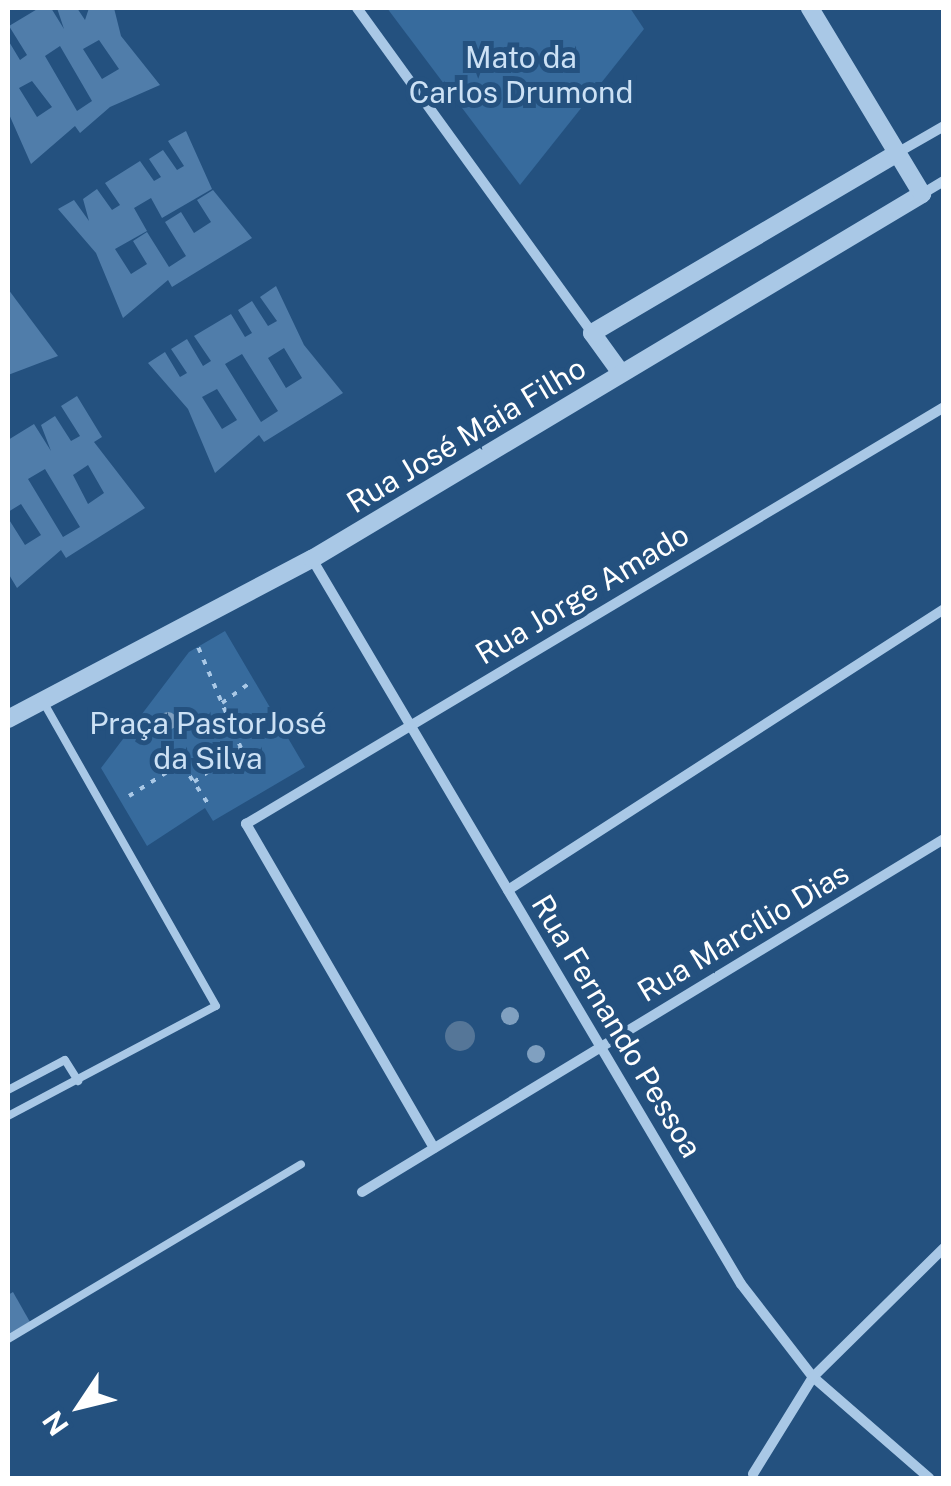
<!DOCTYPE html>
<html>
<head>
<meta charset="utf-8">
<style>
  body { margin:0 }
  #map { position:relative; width:951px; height:1486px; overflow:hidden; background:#24517f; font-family:"Public Sans",sans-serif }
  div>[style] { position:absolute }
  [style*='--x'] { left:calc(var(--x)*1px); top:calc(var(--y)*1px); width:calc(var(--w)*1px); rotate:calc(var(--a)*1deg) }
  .green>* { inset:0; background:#376b9d }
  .water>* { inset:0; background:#557698 }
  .round { border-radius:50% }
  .building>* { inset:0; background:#507daa }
  .path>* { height:4px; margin-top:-2px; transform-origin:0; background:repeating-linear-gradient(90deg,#a9c8e6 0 5px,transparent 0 13px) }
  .service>* { height:8px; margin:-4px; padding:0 4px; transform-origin:4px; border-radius:4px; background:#a9c8e6 }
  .minor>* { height:10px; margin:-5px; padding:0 5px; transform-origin:5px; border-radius:5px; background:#a9c8e6 }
  .tertiary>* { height:18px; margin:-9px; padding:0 9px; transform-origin:9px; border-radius:9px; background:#a9c8e6 }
  .trees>* { width:18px; height:18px; margin:-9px; border-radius:50%; background:#80a0c0 }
  span { translate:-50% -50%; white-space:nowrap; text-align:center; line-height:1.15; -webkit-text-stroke:10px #24517f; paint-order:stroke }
  .park-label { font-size:30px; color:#cce1f5 }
  .street-label { font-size:30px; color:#fff }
  .frame { position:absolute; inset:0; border:10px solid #fff; pointer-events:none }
  .north { position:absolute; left:30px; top:1356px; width:100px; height:100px; -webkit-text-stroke:8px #24517f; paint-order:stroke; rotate:235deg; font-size:28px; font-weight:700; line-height:40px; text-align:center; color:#fff }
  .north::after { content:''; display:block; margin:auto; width:35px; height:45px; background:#fff; clip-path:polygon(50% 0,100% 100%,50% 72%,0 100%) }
</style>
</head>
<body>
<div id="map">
  <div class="green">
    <i style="clip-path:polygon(387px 8px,630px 8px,644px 29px,520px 185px)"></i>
    <i style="clip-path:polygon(225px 631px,305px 767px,213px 821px,205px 808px,147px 846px,101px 768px,189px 652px)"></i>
  </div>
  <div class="water">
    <i class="round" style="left:445px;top:1021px;width:30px;height:30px"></i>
  </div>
  <div class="building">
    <i style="clip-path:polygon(evenodd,39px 8px,51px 8px,64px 29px,57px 8px,77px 8px,85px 20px,89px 8px,114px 8px,121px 36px,160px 85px,110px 107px,80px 133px,75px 126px,31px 164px,8px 112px,8px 40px,20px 60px,27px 55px,9px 26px,39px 8px,99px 40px,119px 69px,102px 79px,83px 49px,99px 40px,39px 8px,60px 46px,92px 101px,77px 111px,45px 56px,60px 46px,39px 8px,32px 81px,52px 107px,37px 117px,19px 88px,32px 81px)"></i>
    <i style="clip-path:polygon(186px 131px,212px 189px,162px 218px,151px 198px,134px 208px,147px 231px,115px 249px,131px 274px,147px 264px,133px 241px,147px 232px,169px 267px,186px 256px,165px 222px,181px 212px,194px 233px,211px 222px,197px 200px,213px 190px,252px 238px,172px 287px,168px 280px,123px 318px,96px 253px,58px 209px,74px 200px,89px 221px,83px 199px,97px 189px,112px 210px,120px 205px,105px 183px,140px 161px,154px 181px,161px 177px,149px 159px,163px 150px,177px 170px,184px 166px,168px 141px)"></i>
    <i style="clip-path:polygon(evenodd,276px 286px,304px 345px,343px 393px,264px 442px,259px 435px,215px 473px,188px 409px,148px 363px,165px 352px,180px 377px,187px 373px,171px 349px,187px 339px,203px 366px,211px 361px,194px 336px,231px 314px,245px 337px,252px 333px,238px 310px,252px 301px,268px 326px,277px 321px,260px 297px,276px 286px,284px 348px,302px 378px,286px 388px,268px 358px,284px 348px,276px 286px,242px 354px,278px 411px,261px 422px,225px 364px,242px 354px,276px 286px,217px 389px,237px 420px,222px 429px,202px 397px,217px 389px)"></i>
    <i style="clip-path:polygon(8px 289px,58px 356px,8px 375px)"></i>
    <i style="clip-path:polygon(evenodd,77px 396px,102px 437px,94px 442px,145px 508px,66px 558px,61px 550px,17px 588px,8px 573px,8px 518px,25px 545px,41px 535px,21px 504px,8px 512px,8px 440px,34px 424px,51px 451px,41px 425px,55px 416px,71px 441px,80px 436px,61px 406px,77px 396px,88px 465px,104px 493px,88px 504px,73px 475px,88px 465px,77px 396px,45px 469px,80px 527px,63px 537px,28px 479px,45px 469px)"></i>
    <i style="clip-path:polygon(13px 1292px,30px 1322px,10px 1333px,8px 1295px)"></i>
  </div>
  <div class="path">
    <i style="--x:222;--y:703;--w:34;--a:-36"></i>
    <i style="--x:154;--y:722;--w:100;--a:56.5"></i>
    <i style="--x:194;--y:782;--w:58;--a:-35.9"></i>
    <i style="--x:241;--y:748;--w:115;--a:-113"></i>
    <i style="--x:129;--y:796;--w:60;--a:-32.1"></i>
  </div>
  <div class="service">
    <i style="--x:8;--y:1090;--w:64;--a:-27.8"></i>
    <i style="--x:65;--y:1060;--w:25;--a:58"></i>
    <i style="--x:8;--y:1116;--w:235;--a:-27.9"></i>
    <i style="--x:216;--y:1006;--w:351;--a:-119.6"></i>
    <i style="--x:8;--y:1339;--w:341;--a:-30.8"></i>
  </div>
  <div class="minor">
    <i style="--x:357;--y:8;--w:401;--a:54.1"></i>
    <i style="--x:897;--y:153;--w:54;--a:-29.9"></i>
    <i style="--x:922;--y:194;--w:26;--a:-31"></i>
    <i style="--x:312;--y:559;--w:842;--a:59.39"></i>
    <i style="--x:741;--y:1284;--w:118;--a:52.3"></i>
    <i style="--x:813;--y:1377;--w:154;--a:41"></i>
    <i style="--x:508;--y:890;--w:519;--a:-32.8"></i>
    <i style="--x:434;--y:1148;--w:375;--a:-120.1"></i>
    <i style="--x:246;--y:824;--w:813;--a:-30.85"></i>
    <i style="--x:362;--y:1192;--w:681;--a:-31.24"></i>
    <i style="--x:753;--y:1474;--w:114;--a:-58.3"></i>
    <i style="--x:813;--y:1377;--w:184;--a:-44.6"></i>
  </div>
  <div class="tertiary">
    <i style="--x:621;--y:373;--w:49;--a:-125.9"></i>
    <i style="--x:592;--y:333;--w:354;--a:-30.5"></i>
    <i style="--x:8;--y:719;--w:344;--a:-27.8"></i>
    <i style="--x:312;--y:559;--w:711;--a:-30.89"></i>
    <i style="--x:922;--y:194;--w:217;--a:-121.1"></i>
  </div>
  <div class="trees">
    <i style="left:168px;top:721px"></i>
    <i style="left:510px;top:1016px"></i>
    <i style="left:536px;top:1054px"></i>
  </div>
  <div class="park-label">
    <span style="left:521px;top:74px">Mato da<br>Carlos Drumond</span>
    <span style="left:208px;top:740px">Praça PastorJosé<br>da Silva</span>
  </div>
  <div class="street-label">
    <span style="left:466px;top:435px;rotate:-31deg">Rua José Maia Filho</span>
    <span style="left:582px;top:594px;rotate:-31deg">Rua Jorge Amado</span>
    <span style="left:743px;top:932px;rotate:-31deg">Rua Marcílio Dias</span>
    <span style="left:617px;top:1026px;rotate:59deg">Rua Fernando Pessoa</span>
  </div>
  <div class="frame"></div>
  <div class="north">N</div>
</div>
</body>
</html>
